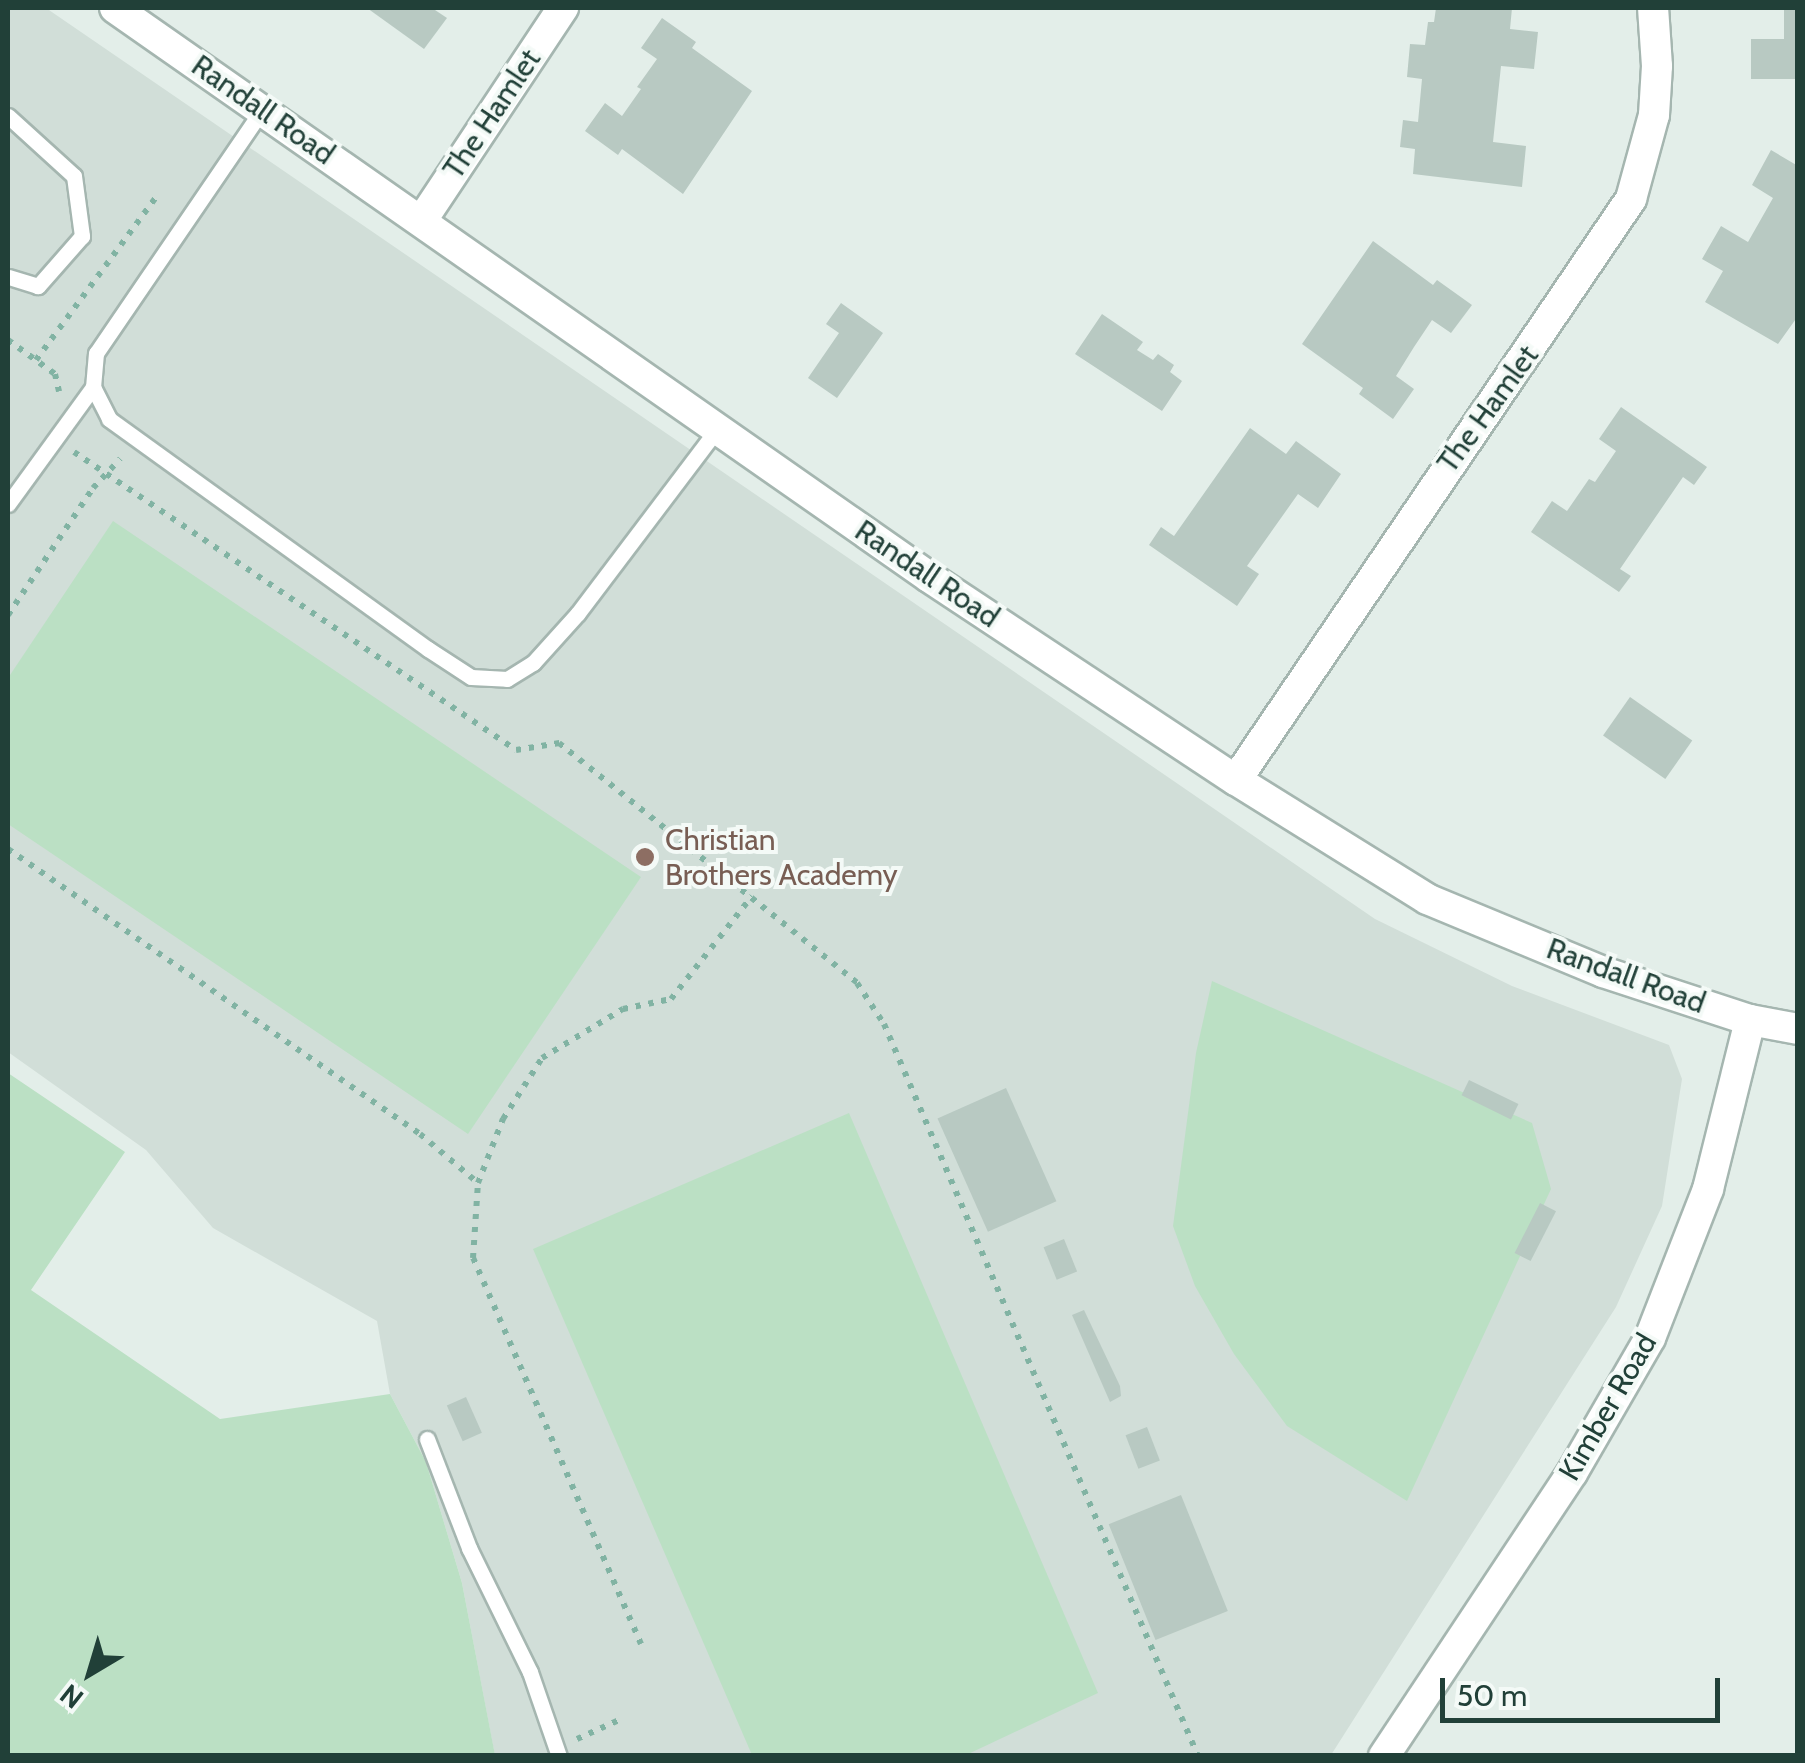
<!DOCTYPE html>
<html>
<head>
<meta charset="utf-8">
<style>
  body { margin:0 }
  #map { position:relative; width:1805px; height:1763px; overflow:hidden; background:#e3eee9; font-family:Cabin,sans-serif }
  div>[style] { position:absolute }
  [style*='--x'] { left:calc(var(--x)*1px); top:calc(var(--y)*1px); width:calc(var(--w)*1px); rotate:calc(var(--a)*1deg) }
  .built>* { inset:0; background:#d1ded8 }
  .green>* { inset:0; background:#bbe0c4 }
  .building>* { inset:0; background:#b8c9c2; transform-origin:0 0 }
  .path>* { height:6px; margin-top:-3px; transform-origin:0; background:repeating-linear-gradient(90deg,#81b3a3 0 5px,transparent 0 13px) }
  .roads { filter:drop-shadow(2px 0 #a5b6b0) drop-shadow(-2px 0 #a5b6b0) drop-shadow(0 2px #a5b6b0) drop-shadow(0 -2px #a5b6b0) }
  .lane>* { height:15px; margin:-7.5px; padding:0 7.5px; transform-origin:7.5px; border-radius:7.5px; background:#fff }
  .street>* { height:30px; margin:-15px; padding:0 15px; transform-origin:15px; border-radius:15px; background:#fff }
  .secondary>* { height:30px; margin:-15px; padding:0 15px; transform-origin:15px; border-radius:15px; background:#fff }
  .dots>* { width:28px; height:28px; translate:-50% -50%; box-sizing:border-box; border:5px solid #f4faf7; border-radius:50% }
  span { translate:-50% -50%; white-space:nowrap; text-align:center; line-height:1.15; -webkit-text-stroke:8px #f4faf7; paint-order:stroke }
  .street-label { font-size:30px; color:#214038 }
  .education-label { font-size:30px; color:#785e54 }
  .left { translate:0 -50%; text-align:left }
  .frame { position:absolute; inset:0; border:10px solid #214038; pointer-events:none }
  .north { position:absolute; left:40px; top:1623px; width:100px; height:100px; -webkit-text-stroke:8px #f4faf7; paint-order:stroke; rotate:218deg; font-size:28px; font-weight:700; line-height:40px; text-align:center; color:#214038 }
  .north::after { content:''; display:block; margin:auto; width:35px; height:45px; background:#214038; clip-path:polygon(50% 0,100% 100%,50% 72%,0 100%) }
  .scale { position:absolute; left:1440px; top:1678px; width:280px; height:45px; box-sizing:border-box; border:5px solid #214038; border-top:0; padding-left:12px; font-size:30px; line-height:35px; white-space:nowrap; color:#214038; -webkit-text-stroke:8px #f4faf7; paint-order:stroke }
</style>
</head>
<body>
<div id="map">
  <div class="built">
    <i style="clip-path:polygon(8px 8px,46px 8px,1375px 919px,1512px 986px,1669px 1045px,1682px 1079px,1662px 1206px,1616px 1307px,1331px 1755px,495px 1756px,462px 1583px,426px 1462px,390px 1394px,377px 1321px,213px 1228px,146px 1150px,8px 1052px)"></i>
  </div>
  <div class="green">
    <i style="clip-path:polygon(113px 521px,641px 877px,468px 1134px,8px 824px,8px 678px)"></i>
    <i style="clip-path:polygon(1212px 981px,1532px 1123px,1551px 1189px,1407px 1501px,1287px 1426px,1234px 1354px,1195px 1286px,1173px 1226px,1196px 1053px)"></i>
    <i style="clip-path:polygon(8px 1073px,125px 1152px,31px 1290px,220px 1419px,390px 1394px,426px 1462px,462px 1583px,495px 1755px,8px 1755px)"></i>
    <i style="clip-path:polygon(849px 1113px,1098px 1693px,966px 1755px,752px 1755px,533px 1249px)"></i>
  </div>
  <div class="building">
    <i style="clip-path:polygon(367px 8px,432px 8px,447px 18px,424px 49px)"></i>
    <i style="clip-path:polygon(1436px 8px,1512px 8px,1510px 29px,1538px 32px,1534px 69px,1501px 66px,1493px 142px,1526px 146px,1522px 187px,1413px 174px,1415px 149px,1400px 147px,1403px 120px,1418px 122px,1422px 79px,1407px 77px,1410px 44px,1425px 45px,1428px 22px,1434px 22px)"></i>
    <i style="clip-path:polygon(1784px 8px,1798px 8px,1798px 79px,1751px 79px,1751px 39px,1784px 39px)"></i>
    <i style="clip-path:polygon(662px 18px,696px 42px,692px 48px,752px 91px,683px 194px,622px 149px,618px 155px,585px 131px,605px 103px,622px 116px,641px 89px,637px 87px,657px 59px,641px 48px)"></i>
    <i style="clip-path:polygon(1771px 150px,1798px 166px,1798px 316px,1778px 344px,1705px 302px,1723px 271px,1702px 259px,1721px 226px,1748px 242px,1773px 198px,1752px 185px)"></i>
    <i style="clip-path:polygon(1373px 241px,1433px 285px,1437px 280px,1472px 305px,1451px 333px,1432px 320px,1414px 347px,1396px 376px,1414px 389px,1393px 419px,1359px 394px,1363px 388px,1302px 344px)"></i>
    <i style="clip-path:polygon(841px 303px,883px 333px,837px 398px,808px 378px,839px 333px,826px 324px)"></i>
    <i style="clip-path:polygon(1102px 314px,1143px 342px,1137px 350px,1153px 360px,1158px 354px,1174px 365px,1170px 372px,1182px 381px,1162px 411px,1075px 354px)"></i>
    <i style="clip-path:polygon(1621px 407px,1707px 467px,1694px 485px,1683px 477px,1620px 569px,1631px 576px,1619px 592px,1531px 532px,1552px 501px,1567px 511px,1589px 479px,1595px 482px,1616px 451px,1599px 439px)"></i>
    <i style="clip-path:polygon(1250px 428px,1286px 454px,1296px 441px,1341px 474px,1318px 508px,1298px 494px,1247px 566px,1259px 574px,1237px 606px,1149px 545px,1161px 527px,1174px 536px)"></i>
    <i style="left:1630px;top:697px;width:76px;height:47px;rotate:35deg"></i>
    <i style="left:1469px;top:1080px;width:55px;height:17px;rotate:26deg"></i>
    <i style="left:1006px;top:1088px;width:124px;height:75px;rotate:66deg"></i>
    <i style="left:1540px;top:1203px;width:18px;height:56px;rotate:27deg"></i>
    <i style="left:1064px;top:1239px;width:35px;height:22px;rotate:68deg"></i>
    <i style="clip-path:polygon(1084px 1310px,1120px 1386px,1121px 1396px,1110px 1402px,1072px 1315px)"></i>
    <i style="left:466px;top:1397px;width:39px;height:21px;rotate:66deg"></i>
    <i style="left:1147px;top:1427px;width:36px;height:23px;rotate:69deg"></i>
    <i style="left:1181px;top:1495px;width:125px;height:78px;rotate:68deg"></i>
  </div>
  <div class="path">
    <i style="--x:8;--y:340;--w:58;--a:35.9"></i>
    <i style="--x:55;--y:374;--w:18;--a:77"></i>
    <i style="--x:36;--y:360;--w:204;--a:-53.6"></i>
    <i style="--x:74;--y:452;--w:533;--a:33.99"></i>
    <i style="--x:516;--y:750;--w:44;--a:-9.2"></i>
    <i style="--x:559;--y:743;--w:383;--a:38.8"></i>
    <i style="--x:857;--y:983;--w:49;--a:56.6"></i>
    <i style="--x:884;--y:1024;--w:797;--a:66.78"></i>
    <i style="--x:8;--y:615;--w:153;--a:-56.2"></i>
    <i style="--x:93;--y:488;--w:40;--a:-47"></i>
    <i style="--x:8;--y:849;--w:501;--a:34.67"></i>
    <i style="--x:420;--y:1134;--w:76;--a:40.2"></i>
    <i style="--x:641;--y:1644;--w:421;--a:-113.5"></i>
    <i style="--x:473;--y:1258;--w:75;--a:-86.2"></i>
    <i style="--x:478;--y:1183;--w:69;--a:-68.7"></i>
    <i style="--x:503;--y:1119;--w:72;--a:-57.4"></i>
    <i style="--x:542;--y:1058;--w:95;--a:-31.2"></i>
    <i style="--x:623;--y:1009;--w:49;--a:-11.8"></i>
    <i style="--x:671;--y:999;--w:131;--a:-51.8"></i>
    <i style="--x:577;--y:1739;--w:48;--a:-24.4"></i>
  </div>
  <div class="roads">
    <div class="lane">
      <i style="--x:262;--y:110;--w:294;--a:124.3"></i>
      <i style="--x:96;--y:353;--w:34;--a:95"></i>
      <i style="--x:93;--y:387;--w:36;--a:63"></i>
      <i style="--x:109;--y:419;--w:393;--a:35.8"></i>
      <i style="--x:428;--y:649;--w:51;--a:33.1"></i>
      <i style="--x:471;--y:677;--w:36;--a:3"></i>
      <i style="--x:507;--y:679;--w:31;--a:-32"></i>
      <i style="--x:533;--y:663;--w:67;--a:-48"></i>
      <i style="--x:578;--y:613;--w:231;--a:-52.9"></i>
      <i style="--x:8;--y:116;--w:89;--a:42.3"></i>
      <i style="--x:74;--y:176;--w:61;--a:82.4"></i>
      <i style="--x:82;--y:236;--w:67;--a:131.3"></i>
      <i style="--x:38;--y:286;--w:31;--a:-163"></i>
      <i style="--x:8;--y:504;--w:145;--a:-54"></i>
      <i style="--x:427;--y:1439;--w:117;--a:68.9"></i>
      <i style="--x:469;--y:1548;--w:138;--a:63.8"></i>
      <i style="--x:530;--y:1672;--w:89;--a:71"></i>
    </div>
    <div class="street">
      <i style="--x:422;--y:220;--w:255;--a:-56.4"></i>
      <i style="--x:1236;--y:780;--w:703;--a:-55.79"></i>
      <i style="--x:1631;--y:199;--w:87;--a:-74.7"></i>
      <i style="--x:1654;--y:115;--w:49;--a:-86.5"></i>
      <i style="--x:1657;--y:66;--w:58;--a:-93.9"></i>
    </div>
    <div class="secondary">
      <i style="--x:115;--y:8;--w:993;--a:34.95"></i>
      <i style="--x:929;--y:577;--w:368;--a:33.5"></i>
      <i style="--x:1236;--y:780;--w:225;--a:31.9"></i>
      <i style="--x:1427;--y:899;--w:191;--a:22.5"></i>
      <i style="--x:1603;--y:972;--w:155;--a:18.1"></i>
      <i style="--x:1750;--y:1020;--w:49;--a:10.6"></i>
      <i style="--x:1384;--y:1756;--w:340;--a:-56.4"></i>
      <i style="--x:1572;--y:1473;--w:156;--a:-60"></i>
      <i style="--x:1650;--y:1338;--w:160;--a:-68.7"></i>
      <i style="--x:1708;--y:1189;--w:174;--a:-76"></i>
    </div>
  </div>
  <div class="dots">
    <i style="left:645px;top:857px;background:#8d6e63"></i>
  </div>
  <div class="street-label">
    <span style="left:263px;top:110px;rotate:35deg">Randall Road</span>
    <span style="left:492px;top:114px;rotate:-56deg">The Hamlet</span>
    <span style="left:1488px;top:409px;rotate:-54deg">The Hamlet</span>
    <span style="left:927px;top:574px;rotate:34deg">Randall Road</span>
    <span style="left:1626px;top:976px;rotate:20deg">Randall Road</span>
    <span style="left:1608px;top:1407px;rotate:-60deg">Kimber Road</span>
  </div>
  <div class="education-label">
    <span class="left" style="left:665px;top:857px">Christian<br>Brothers Academy</span>
  </div>
  <div class="frame"></div>
  <div class="north">N</div>
  <div class="scale">50 m</div>
</div>
</body>
</html>
